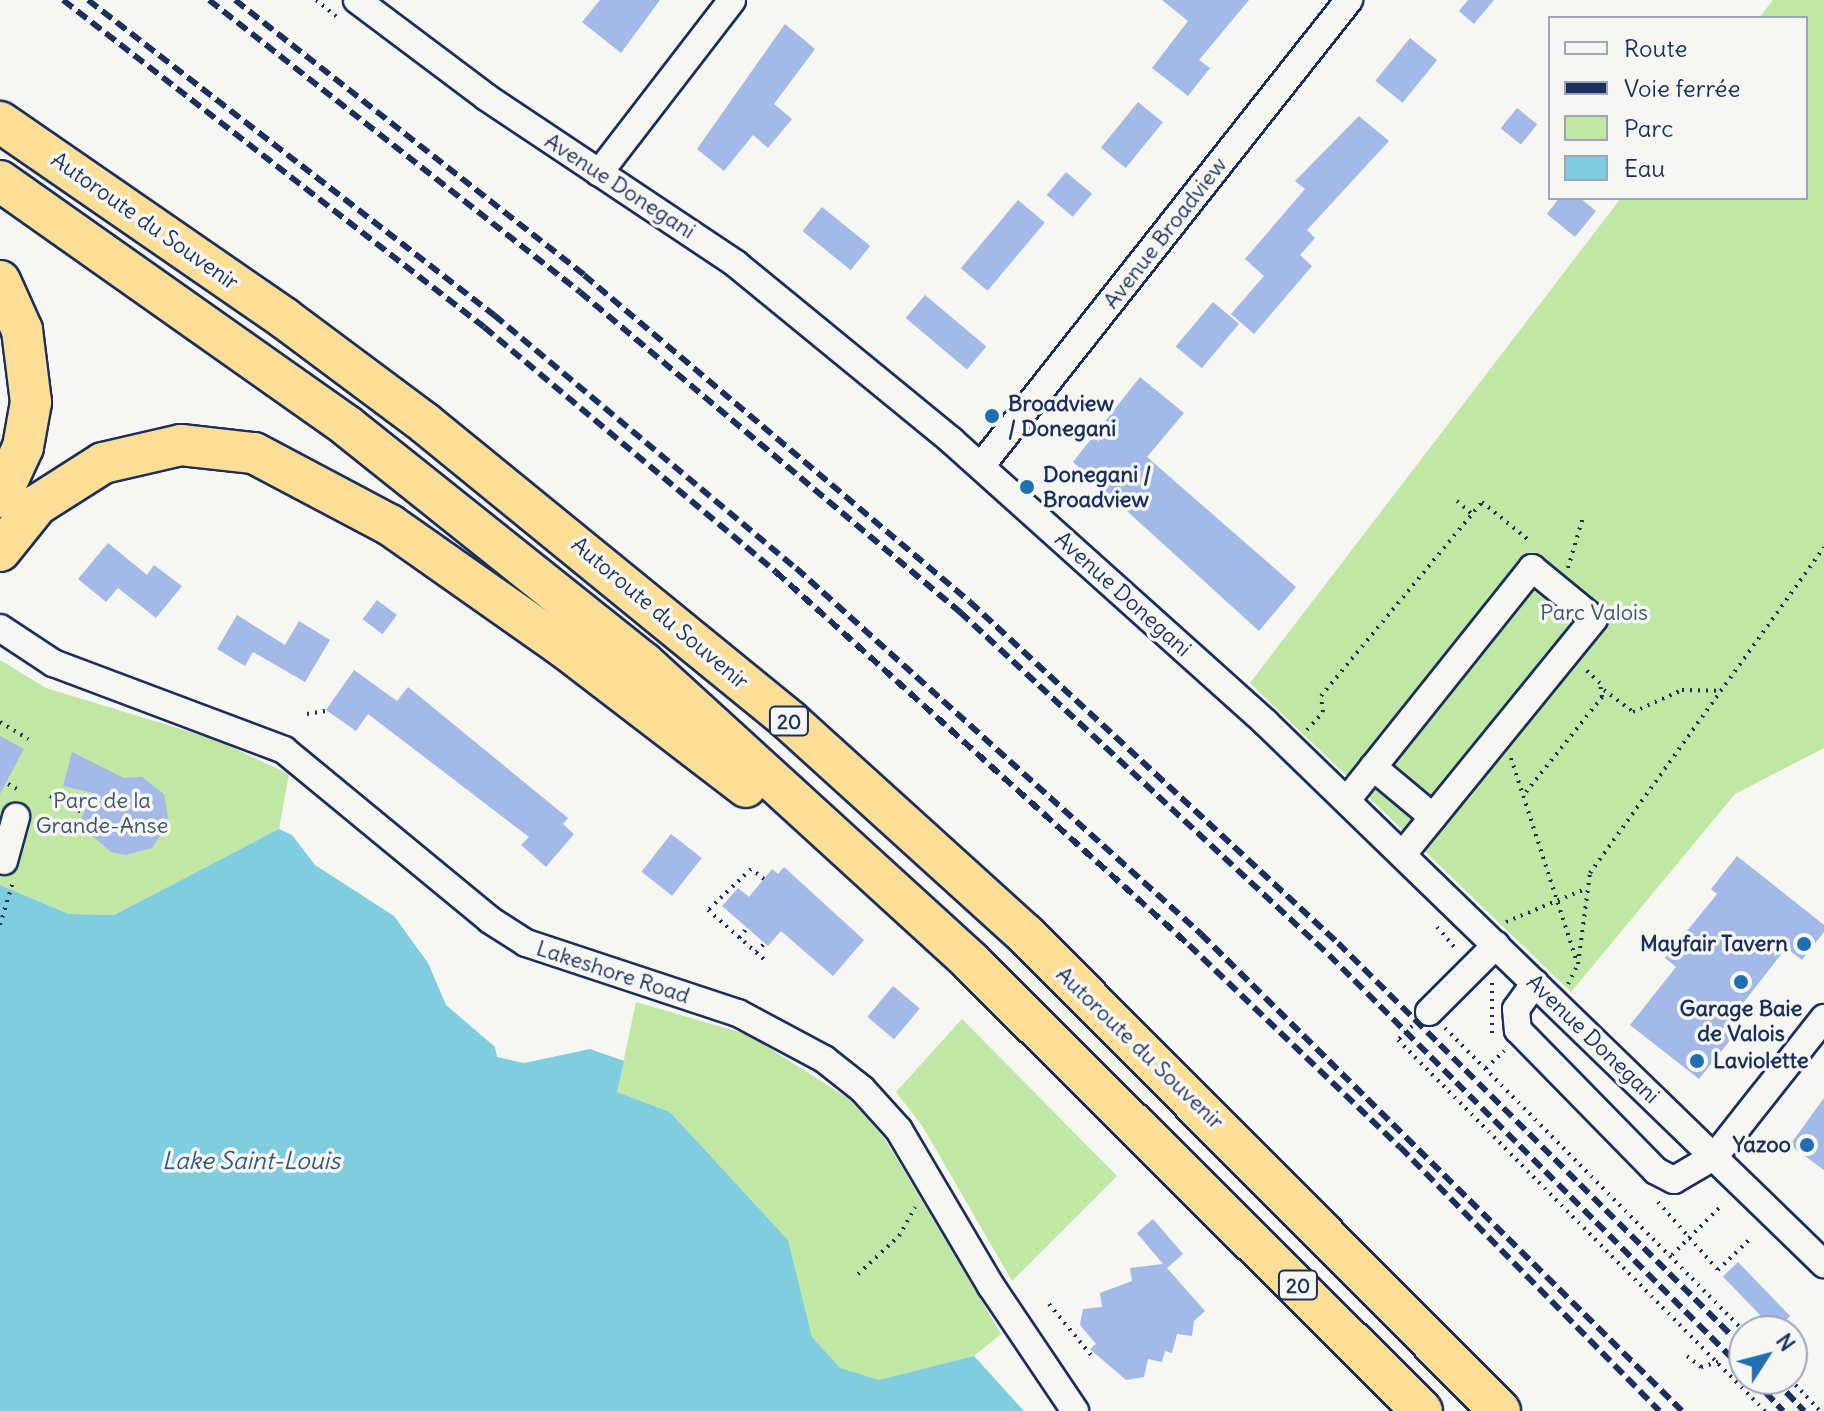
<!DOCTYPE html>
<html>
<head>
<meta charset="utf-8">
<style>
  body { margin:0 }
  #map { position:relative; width:1824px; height:1411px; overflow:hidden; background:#f6f6f2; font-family:Delius,sans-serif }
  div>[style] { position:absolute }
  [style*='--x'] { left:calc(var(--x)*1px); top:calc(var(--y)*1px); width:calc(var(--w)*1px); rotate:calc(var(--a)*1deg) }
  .green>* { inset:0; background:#c0e7a3 }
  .water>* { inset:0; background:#7fcdde }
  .building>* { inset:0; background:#a3b9e7; transform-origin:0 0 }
  .path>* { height:4px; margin-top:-2px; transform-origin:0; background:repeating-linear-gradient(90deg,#1b2f5e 0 2px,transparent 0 8px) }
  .roads { filter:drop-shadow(2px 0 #1b2f5e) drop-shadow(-2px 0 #1b2f5e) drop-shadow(0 2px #1b2f5e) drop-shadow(0 -2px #1b2f5e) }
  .minor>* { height:26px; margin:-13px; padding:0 13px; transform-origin:13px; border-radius:13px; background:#f6f6f2 }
  .highway>* { height:40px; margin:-20px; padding:0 20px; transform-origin:20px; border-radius:20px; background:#fdde96 }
  .rail>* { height:6px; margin-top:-3px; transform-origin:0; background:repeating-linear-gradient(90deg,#1b2f5e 0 12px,transparent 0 18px) }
  .dots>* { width:22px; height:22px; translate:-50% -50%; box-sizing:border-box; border:4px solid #f6f6f2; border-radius:50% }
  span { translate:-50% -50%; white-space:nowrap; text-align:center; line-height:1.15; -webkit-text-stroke:7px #f6f6f2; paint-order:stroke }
  .shield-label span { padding:2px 6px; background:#f6f6f2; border:2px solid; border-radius:6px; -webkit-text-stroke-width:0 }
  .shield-label { font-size:20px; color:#1b2f5e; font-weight:700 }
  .street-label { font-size:22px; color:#1b2f5e }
  .poi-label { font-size:22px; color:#1b2f5e; font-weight:700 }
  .left { translate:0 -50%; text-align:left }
  .right { translate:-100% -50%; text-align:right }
  .park-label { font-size:22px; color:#3c546c }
  .water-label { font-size:24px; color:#34567e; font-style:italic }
  .legend { position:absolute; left:1548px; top:16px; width:260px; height:184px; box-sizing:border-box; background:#f6f6f2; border:2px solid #9ea6b7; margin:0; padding:10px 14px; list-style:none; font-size:24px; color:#1b2f5e }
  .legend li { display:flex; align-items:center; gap:16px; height:40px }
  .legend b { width:40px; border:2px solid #9ea6b7 }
  .north { position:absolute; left:1728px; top:1315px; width:80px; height:80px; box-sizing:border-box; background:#f6f6f2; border:2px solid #9ea6b7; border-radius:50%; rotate:54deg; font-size:22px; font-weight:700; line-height:32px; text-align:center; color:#1b2f5e }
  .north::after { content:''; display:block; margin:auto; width:28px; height:36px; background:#1f6fb2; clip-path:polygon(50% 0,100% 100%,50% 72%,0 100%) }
</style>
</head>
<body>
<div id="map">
  <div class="green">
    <i style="clip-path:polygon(1773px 0,1824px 0,1824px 748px,1735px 794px,1571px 992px,1250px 683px,1621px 198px,1806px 198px,1806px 18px,1759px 18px)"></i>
    <i style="clip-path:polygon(0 660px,46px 688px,217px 740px,289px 774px,279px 829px,114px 915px,69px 914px,0 885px)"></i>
    <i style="clip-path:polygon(636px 1002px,749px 1035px,849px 1099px,885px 1139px,1001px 1334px,974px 1356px,921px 1372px,879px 1380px,840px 1369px,812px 1337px,788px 1240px,670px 1112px,617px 1092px)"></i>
    <i style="clip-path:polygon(962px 1019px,1117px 1176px,1012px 1281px,923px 1127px,896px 1092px)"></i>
  </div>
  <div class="water">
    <i style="clip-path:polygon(279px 829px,292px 835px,315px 865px,394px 916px,428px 963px,446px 1005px,495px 1047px,497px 1057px,524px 1063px,590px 1049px,624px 1061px,617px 1092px,670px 1112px,788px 1240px,812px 1337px,840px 1368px,879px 1380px,974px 1356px,1024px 1411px,0 1411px,0 885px,69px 914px,114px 915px)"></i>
  </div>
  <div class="building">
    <i style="clip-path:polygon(600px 0,660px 0,621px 53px,582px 22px)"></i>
    <i style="clip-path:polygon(1162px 0,1249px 0,1199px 60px,1210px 68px,1188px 96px,1152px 68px,1188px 21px)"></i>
    <i style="clip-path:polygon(1468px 0,1494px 0,1474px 24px,1459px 11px)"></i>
    <i style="clip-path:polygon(785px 24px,815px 49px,774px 104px,792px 119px,768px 148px,753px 135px,724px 171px,697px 149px)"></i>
    <i style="left:1410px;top:38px;width:35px;height:55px;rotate:39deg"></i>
    <i style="left:1138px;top:102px;width:32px;height:59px;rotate:39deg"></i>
    <i style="left:1517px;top:108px;width:26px;height:26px;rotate:39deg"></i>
    <i style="clip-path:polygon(1359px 116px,1389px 141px,1307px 230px,1315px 238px,1300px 255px,1312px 266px,1254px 334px,1231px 314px,1264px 276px,1245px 259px,1305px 189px,1295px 181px)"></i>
    <i style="left:1066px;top:172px;width:34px;height:30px;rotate:40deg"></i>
    <i style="clip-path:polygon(1559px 198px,1580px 198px,1596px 211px,1575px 237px,1547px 214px)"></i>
    <i style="left:1018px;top:200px;width:35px;height:89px;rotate:40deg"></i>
    <i style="left:822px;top:207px;width:62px;height:31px;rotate:39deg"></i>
    <i style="left:925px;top:295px;width:80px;height:30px;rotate:40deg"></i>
    <i style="left:1213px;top:302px;width:34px;height:58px;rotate:40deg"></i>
    <i style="clip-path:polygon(1140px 377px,1184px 413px,1147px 457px,1296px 587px,1259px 631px,1073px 462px)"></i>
    <i style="clip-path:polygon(108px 543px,147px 575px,154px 565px,182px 586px,156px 618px,118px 588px,106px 602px,78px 579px)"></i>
    <i style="left:377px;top:600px;width:25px;height:24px;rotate:37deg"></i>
    <i style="clip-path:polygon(237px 615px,285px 645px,299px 621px,330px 640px,305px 682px,253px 652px,245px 666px,217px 649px)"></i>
    <i style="clip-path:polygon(354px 670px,397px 701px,408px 687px,568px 818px,563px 824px,574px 834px,546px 867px,521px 845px,529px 837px,368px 714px,356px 731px,326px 710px)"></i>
    <i style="clip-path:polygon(0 736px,24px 749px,0 794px)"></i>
    <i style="clip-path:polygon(72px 752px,124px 778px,142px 777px,164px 794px,169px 823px,152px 848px,126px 855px,111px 852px,79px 824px,93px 793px,63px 786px)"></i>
    <i style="left:671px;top:834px;width:39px;height:48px;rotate:38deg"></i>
    <i style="clip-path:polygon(1737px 856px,1824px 925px,1824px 932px,1802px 960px,1786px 948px,1722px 1030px,1732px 1038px,1699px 1079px,1630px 1025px,1676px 967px,1665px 958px,1717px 894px,1711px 889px)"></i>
    <i style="clip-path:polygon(784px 867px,864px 940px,833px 976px,781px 931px,768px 946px,722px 906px,738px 888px,749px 897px,772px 869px,778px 874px)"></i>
    <i style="left:893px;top:986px;width:35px;height:40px;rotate:40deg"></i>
    <i style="clip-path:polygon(1824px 1098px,1824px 1170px,1790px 1145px)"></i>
    <i style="clip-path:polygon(1153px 1219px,1183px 1254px,1167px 1268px,1205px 1311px,1194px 1321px,1192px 1336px,1177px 1334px,1172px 1353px,1165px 1351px,1162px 1362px,1148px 1359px,1144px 1377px,1126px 1380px,1090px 1349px,1096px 1344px,1080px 1325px,1083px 1309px,1102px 1307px,1100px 1293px,1132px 1281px,1130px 1268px,1163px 1264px,1137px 1233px)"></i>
    <i style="left:1738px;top:1262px;width:75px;height:21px;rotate:46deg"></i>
  </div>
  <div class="path">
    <i style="--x:316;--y:0;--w:26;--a:39"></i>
    <i style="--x:1457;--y:501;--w:20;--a:41"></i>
    <i style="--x:1568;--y:568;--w:53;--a:-73.6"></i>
    <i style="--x:1604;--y:690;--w:36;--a:37"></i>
    <i style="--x:1633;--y:712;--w:54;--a:-24.2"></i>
    <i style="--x:1682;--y:690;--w:39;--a:1"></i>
    <i style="--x:307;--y:714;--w:19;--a:-9"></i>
    <i style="--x:0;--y:722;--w:33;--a:31"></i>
    <i style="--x:1307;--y:730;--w:24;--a:-48"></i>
    <i style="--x:1323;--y:712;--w:16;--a:-97"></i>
    <i style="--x:1321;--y:696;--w:252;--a:-50.3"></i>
    <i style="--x:1482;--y:502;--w:63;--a:39.2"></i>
    <i style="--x:1511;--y:758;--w:214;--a:72.1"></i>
    <i style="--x:8;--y:784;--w:10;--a:29"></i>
    <i style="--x:1526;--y:792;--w:122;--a:-51.3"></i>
    <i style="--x:1602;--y:697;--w:14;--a:-98"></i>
    <i style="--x:1600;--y:683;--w:21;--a:-137"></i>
    <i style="--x:50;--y:796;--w:38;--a:27"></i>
    <i style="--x:764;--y:879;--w:16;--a:-142"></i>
    <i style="--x:751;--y:869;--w:59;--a:136.4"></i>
    <i style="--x:708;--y:910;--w:76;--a:41.3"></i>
    <i style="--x:1506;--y:922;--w:83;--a:-22.6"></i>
    <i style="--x:0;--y:925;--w:42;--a:-73.3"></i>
    <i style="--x:1437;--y:927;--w:30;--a:49"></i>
    <i style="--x:739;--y:938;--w:13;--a:-51"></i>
    <i style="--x:756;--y:952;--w:13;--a:-45"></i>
    <i style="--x:1568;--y:984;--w:22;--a:-63"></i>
    <i style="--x:1578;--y:964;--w:92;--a:-82.5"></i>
    <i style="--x:1590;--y:873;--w:401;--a:-54.3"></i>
    <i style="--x:1412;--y:1026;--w:20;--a:135"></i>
    <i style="--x:1398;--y:1040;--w:522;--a:45.31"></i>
    <i style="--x:1445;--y:1028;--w:426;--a:45.4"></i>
    <i style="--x:1492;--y:1033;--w:50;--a:-90"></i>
    <i style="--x:1486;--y:1068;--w:25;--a:-43"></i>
    <i style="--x:1658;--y:1202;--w:91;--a:48.6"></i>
    <i style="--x:1718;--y:1270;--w:47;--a:-44.1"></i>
    <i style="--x:1672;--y:1255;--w:69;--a:-45"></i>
    <i style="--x:858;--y:1274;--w:56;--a:-42.8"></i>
    <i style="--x:899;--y:1236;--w:33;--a:-61"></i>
    <i style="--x:1049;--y:1304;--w:66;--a:50.5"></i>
    <i style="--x:1687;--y:1356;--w:18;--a:38"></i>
    <i style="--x:1701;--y:1367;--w:18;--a:-16"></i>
    <i style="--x:1790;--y:1379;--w:44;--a:46.8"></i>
  </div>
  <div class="roads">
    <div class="minor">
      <i style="--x:357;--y:0;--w:161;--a:36.9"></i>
      <i style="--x:486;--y:97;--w:301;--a:33.7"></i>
      <i style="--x:736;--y:264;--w:279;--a:39.3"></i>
      <i style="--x:952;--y:441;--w:421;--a:41.9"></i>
      <i style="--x:1265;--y:722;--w:779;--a:44.12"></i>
      <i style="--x:599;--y:173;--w:218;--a:-52.4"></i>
      <i style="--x:981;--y:466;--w:594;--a:-51.7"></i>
      <i style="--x:0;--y:628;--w:64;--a:33.4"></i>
      <i style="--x:53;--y:663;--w:247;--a:20.6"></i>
      <i style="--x:284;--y:750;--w:267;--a:39.5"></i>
      <i style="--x:490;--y:920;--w:43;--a:32.6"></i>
      <i style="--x:526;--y:943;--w:223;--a:18.3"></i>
      <i style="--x:738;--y:1013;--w:98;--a:28.1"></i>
      <i style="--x:824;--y:1059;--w:48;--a:38.3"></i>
      <i style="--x:862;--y:1089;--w:55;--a:47.9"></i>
      <i style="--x:899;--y:1130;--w:181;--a:59.5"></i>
      <i style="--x:991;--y:1286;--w:151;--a:56.1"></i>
      <i style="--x:1373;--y:767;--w:78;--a:39.8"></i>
      <i style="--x:1347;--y:800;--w:297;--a:-51.4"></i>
      <i style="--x:1532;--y:568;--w:80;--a:39.4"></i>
      <i style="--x:1594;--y:619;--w:303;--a:129.1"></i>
      <i style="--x:4;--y:861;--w:46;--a:-74.7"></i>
      <i style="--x:1535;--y:983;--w:32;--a:126"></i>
      <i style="--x:1516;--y:1009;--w:21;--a:85"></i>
      <i style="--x:1518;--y:1030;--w:197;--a:45.6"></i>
      <i style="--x:1656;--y:1171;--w:20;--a:27"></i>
      <i style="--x:1674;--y:1180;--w:48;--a:-30.3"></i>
      <i style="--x:1715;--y:1156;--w:176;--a:-51.7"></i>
      <i style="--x:1429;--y:1012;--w:95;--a:-45"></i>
    </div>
    <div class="highway">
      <i style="--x:0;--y:122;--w:345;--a:34.6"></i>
      <i style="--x:284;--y:318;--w:177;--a:36.7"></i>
      <i style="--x:426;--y:424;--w:470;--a:39.2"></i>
      <i style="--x:790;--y:721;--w:317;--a:42.2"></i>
      <i style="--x:1025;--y:934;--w:673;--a:45.12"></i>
      <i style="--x:0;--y:181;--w:425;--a:35.2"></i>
      <i style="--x:347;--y:426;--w:380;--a:38.6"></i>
      <i style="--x:644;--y:663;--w:443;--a:42.4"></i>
      <i style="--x:971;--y:962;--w:636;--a:44.87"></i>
      <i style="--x:0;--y:281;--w:54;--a:65.8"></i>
      <i style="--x:22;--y:330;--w:73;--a:82.9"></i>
      <i style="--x:31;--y:402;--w:46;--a:100.1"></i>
      <i style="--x:23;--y:447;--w:55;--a:114.7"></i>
      <i style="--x:0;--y:551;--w:59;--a:-51.2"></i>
      <i style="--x:37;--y:505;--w:78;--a:-32.5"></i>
      <i style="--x:103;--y:463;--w:80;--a:-13"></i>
      <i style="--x:181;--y:445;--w:73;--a:6.3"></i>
      <i style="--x:254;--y:453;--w:154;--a:27.9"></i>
      <i style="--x:390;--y:525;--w:214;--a:35.1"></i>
      <i style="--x:565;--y:648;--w:228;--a:37.5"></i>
    </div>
  </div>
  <div class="rail">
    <i style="--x:63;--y:0;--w:533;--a:37.84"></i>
    <i style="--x:484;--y:327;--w:381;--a:40"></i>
    <i style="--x:776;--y:572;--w:557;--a:42.09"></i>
    <i style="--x:1189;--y:945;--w:292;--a:43.8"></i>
    <i style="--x:1400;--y:1147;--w:370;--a:45.5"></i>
    <i style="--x:88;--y:0;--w:514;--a:37.81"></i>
    <i style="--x:494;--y:315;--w:394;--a:40"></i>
    <i style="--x:796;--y:568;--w:546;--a:42.1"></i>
    <i style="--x:1201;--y:934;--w:677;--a:44.76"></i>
    <i style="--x:209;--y:0;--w:472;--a:38.2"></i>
    <i style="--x:580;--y:292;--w:497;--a:40.1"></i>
    <i style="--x:960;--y:612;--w:504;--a:42.91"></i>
    <i style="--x:1329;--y:955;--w:587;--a:45"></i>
    <i style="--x:235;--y:0;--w:444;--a:38.2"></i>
    <i style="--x:584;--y:275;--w:506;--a:40.27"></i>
    <i style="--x:970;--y:602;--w:502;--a:42.82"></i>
    <i style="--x:1338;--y:943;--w:573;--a:44.93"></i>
    <i style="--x:1753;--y:1379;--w:44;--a:46.8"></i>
    <i style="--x:1774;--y:1379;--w:44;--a:46.8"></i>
  </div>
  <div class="dots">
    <i style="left:992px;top:416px;background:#1f6fb2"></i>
    <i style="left:1027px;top:487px;background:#1f6fb2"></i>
    <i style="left:1804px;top:944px;background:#1f6fb2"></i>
    <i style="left:1741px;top:982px;background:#1f6fb2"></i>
    <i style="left:1697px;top:1061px;background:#1f6fb2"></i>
    <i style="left:1807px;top:1145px;background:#1f6fb2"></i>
  </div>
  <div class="shield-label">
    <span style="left:789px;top:721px">20</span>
    <span style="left:1298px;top:1285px">20</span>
  </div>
  <div class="street-label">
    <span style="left:620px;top:186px;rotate:33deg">Avenue Donegani</span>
    <span style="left:145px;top:221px;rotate:35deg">Autoroute du Souvenir</span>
    <span style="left:1165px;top:233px;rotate:-52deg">Avenue Broadview</span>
    <span style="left:1123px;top:594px;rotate:42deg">Avenue Donegani</span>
    <span style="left:660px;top:613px;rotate:40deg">Autoroute du Souvenir</span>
    <span style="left:613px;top:972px;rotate:18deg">Lakeshore Road</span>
    <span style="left:1593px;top:1039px;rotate:44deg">Avenue Donegani</span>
    <span style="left:1140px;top:1048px;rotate:44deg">Autoroute du Souvenir</span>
  </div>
  <div class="poi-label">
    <span class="left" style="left:1008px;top:416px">Broadview<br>/ Donegani</span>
    <span class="left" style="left:1043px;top:487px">Donegani /<br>Broadview</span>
    <span class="right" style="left:1788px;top:944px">Mayfair Tavern</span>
    <span style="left:1741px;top:1021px">Garage Baie<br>de Valois</span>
    <span class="left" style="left:1713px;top:1061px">Laviolette</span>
    <span class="right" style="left:1791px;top:1145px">Yazoo</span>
  </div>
  <div class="park-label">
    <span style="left:1594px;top:613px">Parc Valois</span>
    <span style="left:102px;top:813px">Parc de la<br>Grande-Anse</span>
  </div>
  <div class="water-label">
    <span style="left:251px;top:1161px">Lake Saint-Louis</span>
  </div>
  <ul class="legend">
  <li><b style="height:10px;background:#f6f6f2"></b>Route</li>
  <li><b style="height:10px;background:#1b2f5e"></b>Voie ferrée</li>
  <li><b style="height:22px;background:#c0e7a3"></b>Parc</li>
  <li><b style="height:22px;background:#7fcdde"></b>Eau</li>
  </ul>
  <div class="north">N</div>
</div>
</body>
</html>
